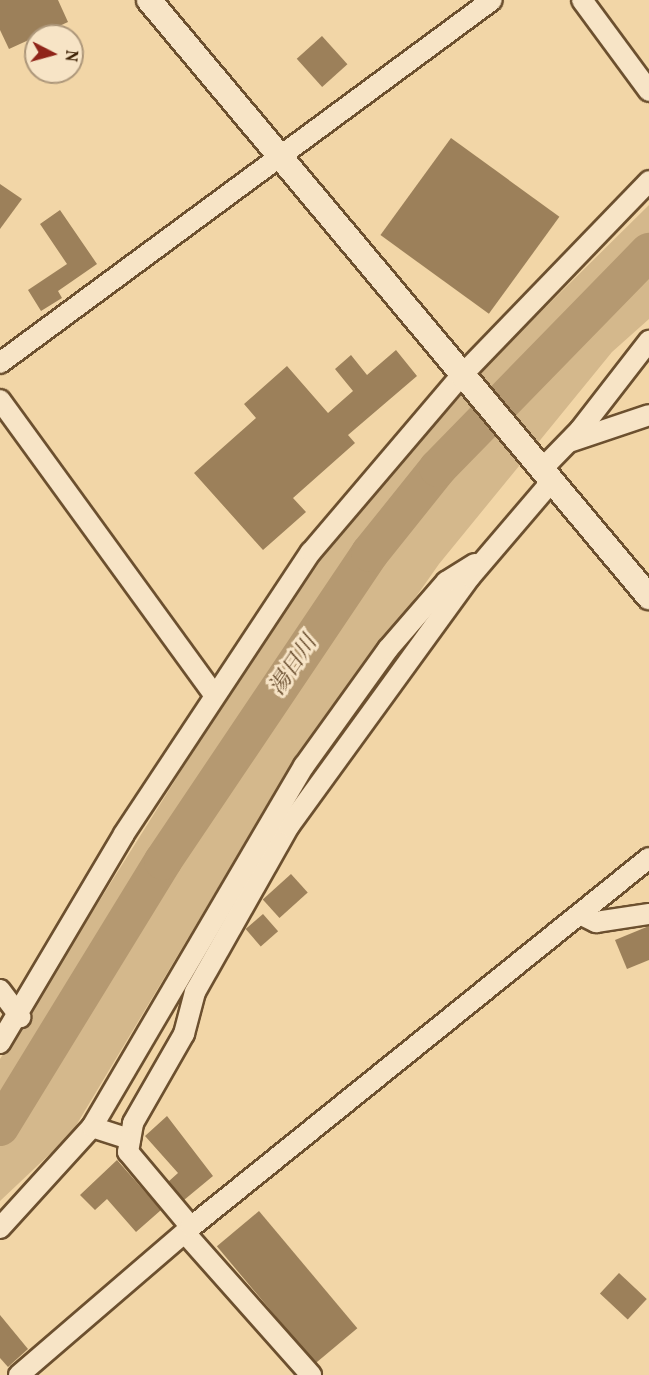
<!DOCTYPE html>
<html>
<head>
<meta charset="utf-8">
<style>
  body { margin:0 }
  #map { position:relative; width:649px; height:1375px; overflow:hidden; background:#f2d6a7; font-family:Vollkorn,"Noto Serif JP",serif }
  div>[style] { position:absolute }
  [style*='--x'] { left:calc(var(--x)*1px); top:calc(var(--y)*1px); width:calc(var(--w)*1px); rotate:calc(var(--a)*1deg) }
  .green>* { inset:0; background:#d4b88c }
  .river>* { height:38px; margin:-19px; padding:0 19px; transform-origin:19px; border-radius:19px; background:#b59971 }
  .building>* { inset:0; background:#9c805a; transform-origin:0 0 }
  .roads { filter:drop-shadow(2px 0 #6c502f) drop-shadow(-2px 0 #6c502f) drop-shadow(0 2px #6c502f) drop-shadow(0 -2px #6c502f) }
  .minor>* { height:20px; margin:-10px; padding:0 10px; transform-origin:10px; border-radius:10px; background:#f7e4c6 }
  .tertiary>* { height:24px; margin:-12px; padding:0 12px; transform-origin:12px; border-radius:12px; background:#f7e4c6 }
  span { translate:-50% -50%; white-space:nowrap; text-align:center; line-height:1.15; -webkit-text-stroke:6px #f7e4c6; paint-order:stroke }
  .water-label { font-size:22px; color:#624627; font-style:italic }
  .north { position:absolute; left:24px; top:24px; width:60px; height:60px; box-sizing:border-box; background:#f7e4c6; border:2px solid #ad977a; border-radius:50%; rotate:96deg; font-size:16px; font-weight:700; line-height:24px; text-align:center; color:#3f2307 }
  .north::after { content:''; display:block; margin:auto; width:21px; height:27px; background:#8f2418; clip-path:polygon(50% 0,100% 100%,50% 72%,0 100%) }
</style>
</head>
<body>
<div id="map">
  <div class="green">
    <i style="clip-path:polygon(649px 205px,649px 319px,612px 352px,439px 564px,253px 829px,71px 1134px,0 1201px,0 1059px,306px 572px,491px 361px)"></i>
  </div>
  <div class="river">
    <i style="--x:0;--y:1127;--w:312;--a:-58.5"></i>
    <i style="--x:163;--y:861;--w:371;--a:-56.1"></i>
    <i style="--x:370;--y:553;--w:109;--a:-51.3"></i>
    <i style="--x:438;--y:468;--w:302;--a:-45.7"></i>
  </div>
  <div class="building">
    <i style="clip-path:polygon(0 0,58px 0,68px 22px,9px 49px,0 30px)"></i>
    <i style="left:322px;top:36px;width:38px;height:34px;rotate:48deg"></i>
    <i style="left:451px;top:138px;width:134px;height:120px;rotate:36deg"></i>
    <i style="clip-path:polygon(0 184px,22px 199px,0 229px)"></i>
    <i style="clip-path:polygon(60px 210px,97px 264px,58px 291px,62px 298px,41px 311px,28px 290px,67px 264px,40px 224px)"></i>
    <i style="clip-path:polygon(396px 350px,417px 376px,348px 435px,355px 443px,293px 498px,306px 512px,263px 550px,194px 473px,256px 418px,244px 404px,287px 366px,328px 413px,353px 391px,335px 369px,351px 355px,367px 375px)"></i>
    <i style="left:291px;top:874px;width:25px;height:38px;rotate:48deg"></i>
    <i style="left:263px;top:914px;width:23px;height:23px;rotate:49deg"></i>
    <i style="clip-path:polygon(649px 926px,649px 960px,627px 969px,615px 940px)"></i>
    <i style="clip-path:polygon(167px 1116px,213px 1176px,184px 1200px,168px 1182px,178px 1173px,145px 1136px)"></i>
    <i style="clip-path:polygon(117px 1160px,161px 1210px,136px 1232px,107px 1199px,95px 1210px,80px 1195px)"></i>
    <i style="left:259px;top:1211px;width:153px;height:55px;rotate:50deg"></i>
    <i style="left:619px;top:1273px;width:38px;height:28px;rotate:43deg"></i>
    <i style="clip-path:polygon(0 1315px,28px 1349px,8px 1367px,0 1358px)"></i>
  </div>
  <div class="roads">
    <div class="minor">
      <i style="--x:582;--y:0;--w:113;--a:53.6"></i>
      <i style="--x:0;--y:363;--w:611;--a:-36.42"></i>
      <i style="--x:0;--y:400;--w:362;--a:54"></i>
      <i style="--x:569;--y:442;--w:84;--a:-18.6"></i>
      <i style="--x:542;--y:469;--w:54;--a:-45.7"></i>
      <i style="--x:580;--y:430;--w:113;--a:-52.2"></i>
      <i style="--x:580;--y:914;--w:18;--a:27"></i>
      <i style="--x:596;--y:922;--w:54;--a:-8.6"></i>
      <i style="--x:0;--y:990;--w:34;--a:53"></i>
      <i style="--x:0;--y:1043;--w:243;--a:-59.3"></i>
      <i style="--x:124;--y:834;--w:338;--a:-56.5"></i>
      <i style="--x:311;--y:552;--w:231;--a:-49.6"></i>
      <i style="--x:461;--y:376;--w:271;--a:-46"></i>
      <i style="--x:92;--y:1127;--w:40;--a:18"></i>
      <i style="--x:191;--y:1227;--w:98;--a:-130"></i>
      <i style="--x:128;--y:1152;--w:29;--a:-80"></i>
      <i style="--x:133;--y:1123;--w:103;--a:-60.2"></i>
      <i style="--x:184;--y:1034;--w:43;--a:-75.3"></i>
      <i style="--x:195;--y:992;--w:191;--a:-60.5"></i>
      <i style="--x:289;--y:826;--w:308;--a:-54"></i>
      <i style="--x:470;--y:577;--w:126;--a:-49.5"></i>
      <i style="--x:0;--y:1228;--w:137;--a:-47.7"></i>
      <i style="--x:92;--y:1127;--w:419;--a:-59.6"></i>
      <i style="--x:304;--y:766;--w:144;--a:-54.3"></i>
      <i style="--x:388;--y:649;--w:89;--a:-49.1"></i>
      <i style="--x:446;--y:582;--w:34;--a:-32"></i>
      <i style="--x:185;--y:1233;--w:190;--a:48.4"></i>
      <i style="--x:19;--y:1375;--w:227;--a:-40.7"></i>
      <i style="--x:191;--y:1227;--w:588;--a:-38.86"></i>
    </div>
    <div class="tertiary">
      <i style="--x:149;--y:0;--w:779;--a:50.05"></i>
    </div>
  </div>
  <div class="water-label">
    <span style="left:294px;top:666px;rotate:-56deg">湯日川</span>
  </div>
  <div class="north">N</div>
</div>
</body>
</html>
